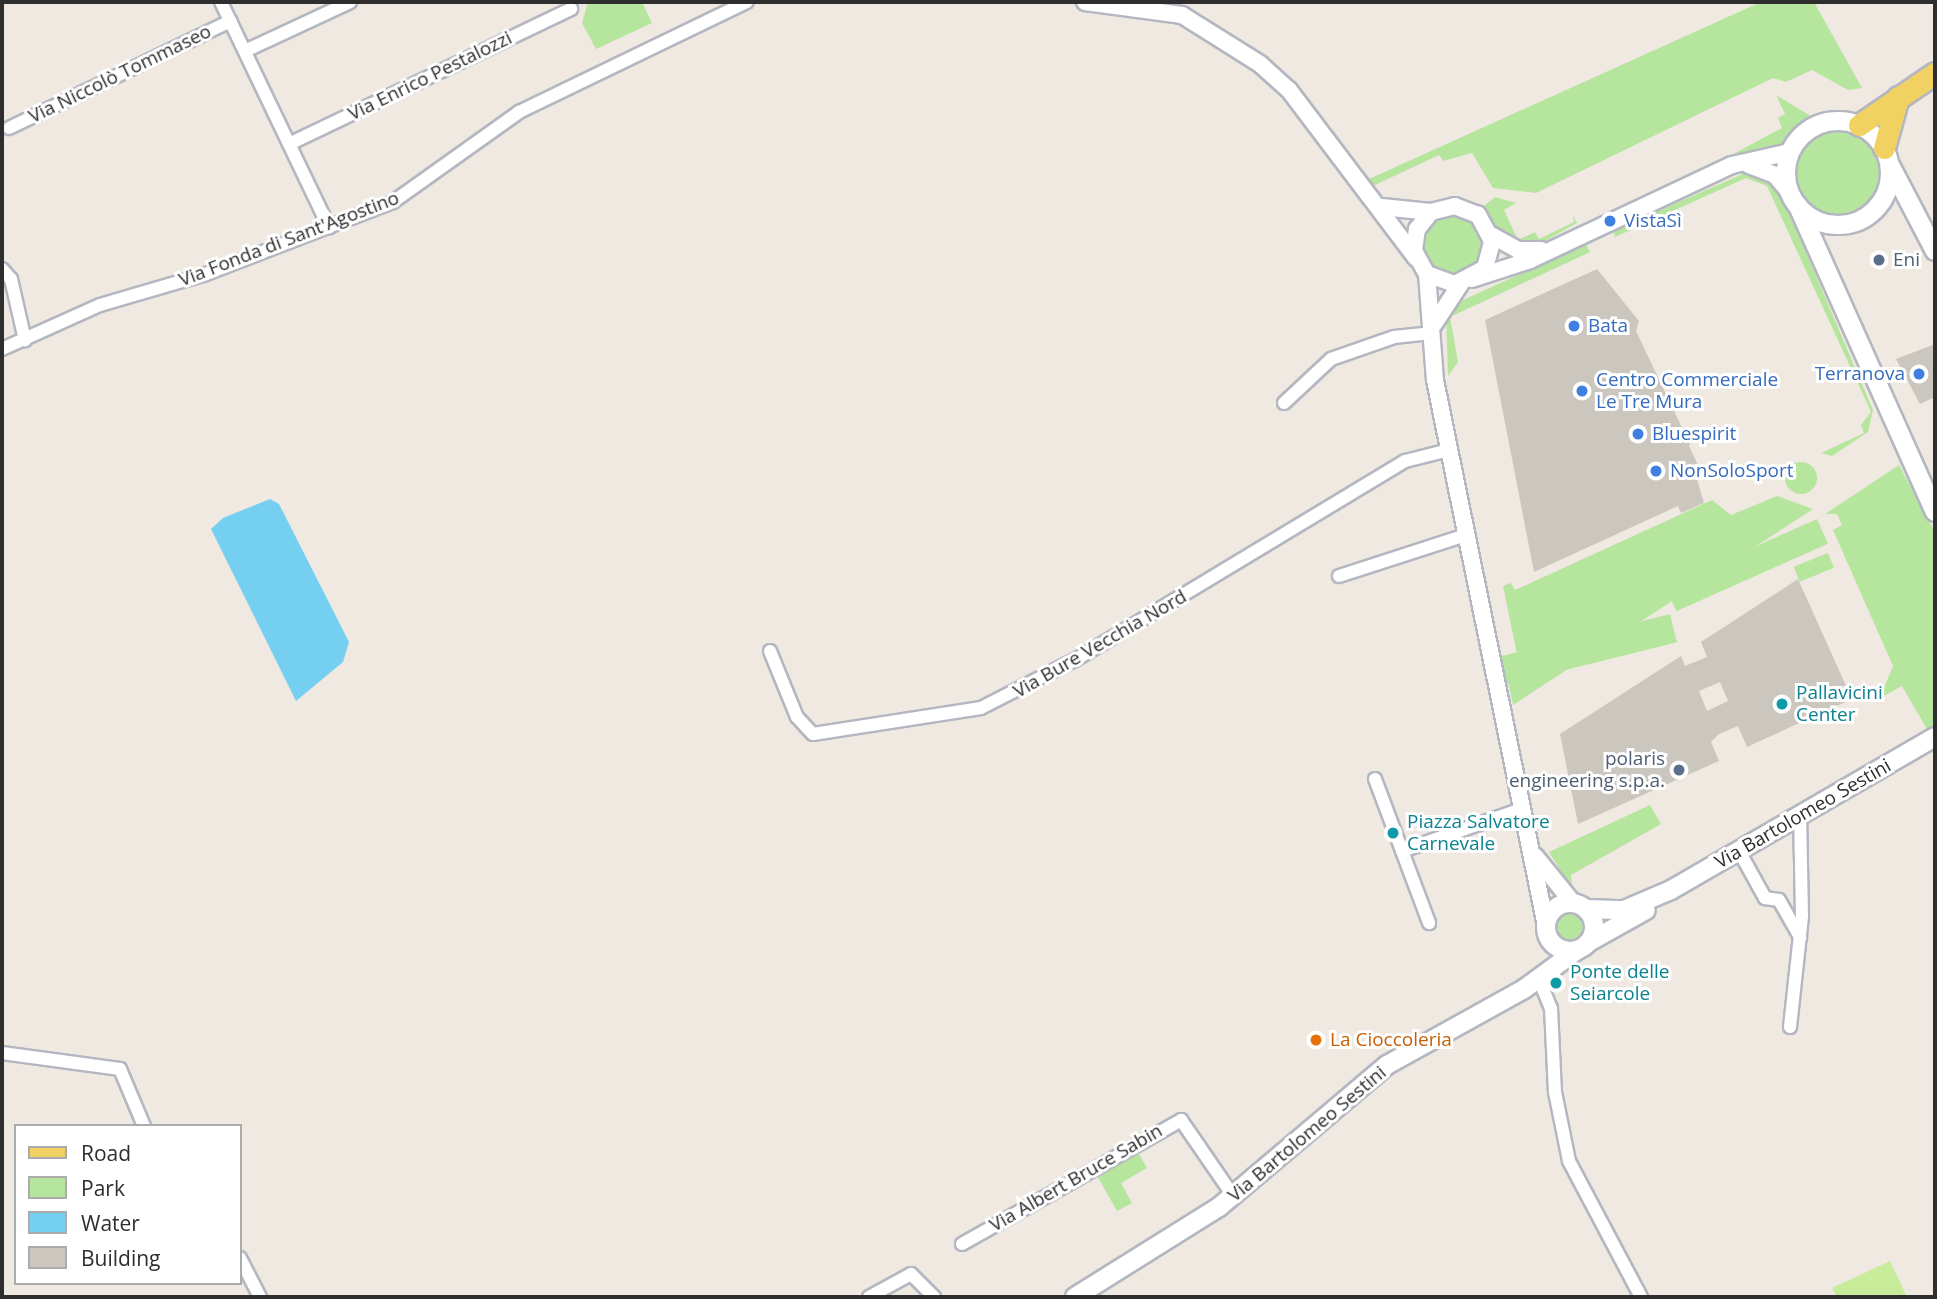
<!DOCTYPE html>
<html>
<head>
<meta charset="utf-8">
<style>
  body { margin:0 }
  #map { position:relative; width:1937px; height:1299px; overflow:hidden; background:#efe9e1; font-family:"Open Sans",sans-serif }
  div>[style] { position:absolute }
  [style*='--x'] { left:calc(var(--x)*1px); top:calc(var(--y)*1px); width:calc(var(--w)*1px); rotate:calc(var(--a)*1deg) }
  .green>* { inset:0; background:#b6e59e; transform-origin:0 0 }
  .round { border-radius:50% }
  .pitch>* { inset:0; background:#c9ec9a }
  .water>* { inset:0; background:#75cff0 }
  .building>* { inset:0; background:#cbc7bf }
  .roads { filter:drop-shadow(2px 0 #b4b7c1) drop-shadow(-2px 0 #b4b7c1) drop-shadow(0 2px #b4b7c1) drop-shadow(0 -2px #b4b7c1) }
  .minor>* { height:12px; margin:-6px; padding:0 6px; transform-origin:6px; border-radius:6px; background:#fff }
  .tertiary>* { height:16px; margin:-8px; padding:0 8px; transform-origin:8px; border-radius:8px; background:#fff }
  .secondary>* { height:18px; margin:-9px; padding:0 9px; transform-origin:9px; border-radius:9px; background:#fff }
  .secondary>.ring { margin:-9px; padding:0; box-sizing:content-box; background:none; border:18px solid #fff; border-radius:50% }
  .primary>* { height:21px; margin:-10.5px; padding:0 10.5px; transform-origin:10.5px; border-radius:10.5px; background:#f2d163 }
  .dots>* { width:19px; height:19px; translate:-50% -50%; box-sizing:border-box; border:4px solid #fff; border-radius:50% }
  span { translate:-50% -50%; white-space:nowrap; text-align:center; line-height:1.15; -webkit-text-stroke:6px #fff; paint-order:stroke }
  .street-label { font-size:19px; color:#2e2e2e }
  .shop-label { font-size:19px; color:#366cbe }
  .left { translate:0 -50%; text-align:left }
  .right { translate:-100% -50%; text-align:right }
  .service-label { font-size:19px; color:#4e5e75 }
  .culture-label { font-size:19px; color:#0d838f }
  .food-label { font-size:19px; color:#c56008 }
  .frame { position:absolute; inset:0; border:4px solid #2e2e2e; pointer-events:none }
  .legend { position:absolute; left:14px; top:1124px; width:228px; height:161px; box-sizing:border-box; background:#fff; border:2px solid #ababab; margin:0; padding:9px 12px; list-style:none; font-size:21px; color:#2e2e2e }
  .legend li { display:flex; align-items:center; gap:14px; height:35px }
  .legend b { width:35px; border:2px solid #ababab }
</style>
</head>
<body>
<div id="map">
  <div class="green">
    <i style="clip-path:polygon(588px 2px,642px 2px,652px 23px,596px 49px,582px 23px)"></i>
    <i style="clip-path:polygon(1761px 2px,1814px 2px,1862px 88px,1848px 90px,1812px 70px,1786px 82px,1773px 78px,1536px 193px,1493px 188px,1472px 153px,1443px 161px,1439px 155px,1373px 186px,1369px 179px)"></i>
    <i style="clip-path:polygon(1776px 95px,1814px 118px,1782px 147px,1724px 159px,1782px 128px,1778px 118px,1785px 114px)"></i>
    <i class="round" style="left:1796px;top:129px;width:86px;height:86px"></i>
    <i style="clip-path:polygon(1747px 172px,1764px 175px,1780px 191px,1873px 410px,1868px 432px,1832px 456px,1821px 453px,1864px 433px,1861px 425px,1871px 412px,1767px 186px,1746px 178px,1615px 237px,1613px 231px)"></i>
    <i style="clip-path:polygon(1495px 197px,1516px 203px,1504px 210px,1518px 240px,1535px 232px,1539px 239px,1574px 222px,1573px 215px,1577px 223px,1541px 243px,1523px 245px,1496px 231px,1479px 210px)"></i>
    <i class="round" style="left:1422px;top:215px;width:62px;height:62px"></i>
    <i style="clip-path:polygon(1586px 244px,1590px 252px,1450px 317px,1458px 362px,1448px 376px,1446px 314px,1454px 304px)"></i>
    <i class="round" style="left:1785px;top:462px;width:32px;height:32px"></i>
    <i style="clip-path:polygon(1899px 465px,1935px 532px,1935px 727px,1928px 731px,1902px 686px,1880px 698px,1893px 666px,1833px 530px,1842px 525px,1837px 514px,1825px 514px)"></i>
    <i style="clip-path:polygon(1777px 496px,1813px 509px,1513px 705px,1507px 676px,1517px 654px,1503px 586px,1511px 583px,1515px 590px,1712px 500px,1731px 515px)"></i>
    <i style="left:1817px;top:519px;width:27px;height:166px;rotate:66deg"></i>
    <i style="left:1828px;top:553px;width:16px;height:37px;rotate:68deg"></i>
    <i style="left:1670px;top:614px;width:29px;height:184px;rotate:76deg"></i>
    <i style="clip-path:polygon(1650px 805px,1661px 824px,1571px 875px,1572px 884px,1564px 876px,1549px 852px)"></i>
    <i class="round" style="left:1553px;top:910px;width:34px;height:34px"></i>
    <i style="clip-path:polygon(1139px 1154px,1147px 1168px,1121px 1183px,1132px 1203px,1117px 1211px,1096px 1174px)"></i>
  </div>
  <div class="pitch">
    <i style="clip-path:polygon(1890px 1261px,1907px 1297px,1837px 1297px,1832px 1288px)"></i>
  </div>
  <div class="water">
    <i style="clip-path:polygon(270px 499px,279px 504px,349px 642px,343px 662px,296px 701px,211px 529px,223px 518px)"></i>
  </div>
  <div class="building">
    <i style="clip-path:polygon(1597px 269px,1639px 321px,1636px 331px,1684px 432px,1692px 436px,1689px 446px,1703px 476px,1697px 479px,1704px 503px,1681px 513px,1678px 506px,1534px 572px,1485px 320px)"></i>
    <i style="clip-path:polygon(1935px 344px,1935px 397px,1920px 404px,1896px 359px)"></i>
    <i style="clip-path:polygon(evenodd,1798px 579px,1852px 699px,1747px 747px,1738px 726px,1719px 734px,1711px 742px,1719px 761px,1578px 824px,1560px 734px,1681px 656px,1685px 666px,1707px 657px,1701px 642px,1798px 579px,1720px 682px,1728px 701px,1707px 711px,1699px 691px,1720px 682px)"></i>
  </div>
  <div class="roads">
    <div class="minor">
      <i style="--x:221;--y:2;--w:250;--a:64.4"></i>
      <i style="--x:245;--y:51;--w:116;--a:-25"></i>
      <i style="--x:9;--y:128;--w:246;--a:-25.8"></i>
      <i style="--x:289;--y:144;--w:313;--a:-25.6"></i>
      <i style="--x:2;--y:269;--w:13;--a:48"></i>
      <i style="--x:11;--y:279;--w:63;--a:77.1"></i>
      <i style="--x:2;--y:349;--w:107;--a:-24.2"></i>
      <i style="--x:100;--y:305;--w:110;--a:-16.3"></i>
      <i style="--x:206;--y:274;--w:200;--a:-21.1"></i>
      <i style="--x:393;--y:202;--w:155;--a:-35.5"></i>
      <i style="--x:519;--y:112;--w:253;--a:-25.8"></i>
      <i style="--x:1284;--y:403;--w:64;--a:-43.1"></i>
      <i style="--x:1331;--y:359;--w:67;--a:-19.2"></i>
      <i style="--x:1394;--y:337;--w:37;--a:-6"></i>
      <i style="--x:1339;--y:576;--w:133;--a:-17.9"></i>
      <i style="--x:770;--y:651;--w:71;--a:67.8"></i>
      <i style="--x:797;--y:717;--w:23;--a:47"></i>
      <i style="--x:813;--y:734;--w:170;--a:-8.8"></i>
      <i style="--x:981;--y:708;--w:106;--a:-27.1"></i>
      <i style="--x:1075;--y:660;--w:385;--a:-31.1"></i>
      <i style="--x:1405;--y:461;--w:45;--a:-14"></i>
      <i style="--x:1375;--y:779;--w:154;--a:69.4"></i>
      <i style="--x:1402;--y:851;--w:127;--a:-19.3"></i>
      <i style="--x:1739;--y:851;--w:54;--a:61"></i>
      <i style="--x:1765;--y:898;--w:14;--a:8"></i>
      <i style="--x:1779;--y:900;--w:43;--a:60.4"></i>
      <i style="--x:1539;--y:979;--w:31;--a:68"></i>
      <i style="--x:1551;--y:1008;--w:84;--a:87.3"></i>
      <i style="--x:1555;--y:1092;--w:70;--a:78.5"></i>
      <i style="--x:1569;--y:1161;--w:154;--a:62.1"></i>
      <i style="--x:1790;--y:1027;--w:112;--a:-83.8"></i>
      <i style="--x:1802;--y:916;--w:101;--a:-91.1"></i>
      <i style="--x:2;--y:1053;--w:119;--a:7.7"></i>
      <i style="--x:120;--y:1069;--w:62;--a:67.2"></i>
      <i style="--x:962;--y:1244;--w:252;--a:-29.5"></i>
      <i style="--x:1181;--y:1120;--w:93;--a:55.5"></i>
      <i style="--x:240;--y:1258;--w:44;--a:62.9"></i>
      <i style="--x:869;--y:1297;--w:48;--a:-28.7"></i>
      <i style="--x:911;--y:1274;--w:33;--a:45"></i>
    </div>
    <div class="tertiary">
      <i style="--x:1085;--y:2;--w:98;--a:7.6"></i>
      <i style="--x:1182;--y:15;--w:92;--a:32.1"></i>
      <i style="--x:1260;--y:64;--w:39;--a:42"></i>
      <i style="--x:1289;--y:90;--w:211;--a:52.9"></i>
      <i style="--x:1749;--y:165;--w:28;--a:21"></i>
      <i style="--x:1775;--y:175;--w:23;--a:50"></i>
      <i style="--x:1382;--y:207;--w:49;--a:5.8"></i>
      <i style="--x:1491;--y:235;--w:31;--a:29"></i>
      <i style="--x:1518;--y:250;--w:23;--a:0"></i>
      <i style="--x:1427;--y:274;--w:30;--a:20"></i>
      <i style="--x:1455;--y:284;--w:34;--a:-28"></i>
      <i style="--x:1485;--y:268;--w:28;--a:-75"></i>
      <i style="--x:1492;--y:241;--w:30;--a:-118"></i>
      <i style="--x:1478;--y:215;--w:25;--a:-159"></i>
      <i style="--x:1455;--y:206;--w:25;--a:166"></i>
      <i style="--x:1431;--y:212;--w:22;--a:129"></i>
      <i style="--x:1417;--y:229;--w:22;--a:98"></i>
      <i style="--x:1414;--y:251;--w:26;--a:61"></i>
      <i style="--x:1427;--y:274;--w:106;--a:85.7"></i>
      <i style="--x:1435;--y:380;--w:557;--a:78.51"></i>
      <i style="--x:1472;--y:279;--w:61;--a:-18.1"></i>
      <i style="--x:1530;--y:260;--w:223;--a:-25.2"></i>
      <i style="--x:1732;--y:165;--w:59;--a:-12.6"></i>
      <i style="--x:1434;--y:324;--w:49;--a:-56.6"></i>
      <i style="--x:1535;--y:856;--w:60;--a:51"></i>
    </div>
    <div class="secondary">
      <i class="ring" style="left:1786px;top:121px;width:86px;height:86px"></i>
      <i style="--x:1890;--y:165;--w:97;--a:62.4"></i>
      <i style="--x:1798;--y:206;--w:335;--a:65.9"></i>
      <i class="ring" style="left:1546px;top:903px;width:30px;height:30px"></i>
      <i style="--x:1587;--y:909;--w:37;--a:2"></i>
      <i style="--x:1624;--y:910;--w:51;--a:-23.1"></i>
      <i style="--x:1671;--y:890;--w:305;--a:-30.1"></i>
      <i style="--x:1589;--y:942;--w:65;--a:-29.3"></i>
      <i style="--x:1075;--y:1297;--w:170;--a:-32"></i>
      <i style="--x:1219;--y:1207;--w:220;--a:-40.2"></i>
      <i style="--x:1387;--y:1065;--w:157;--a:-29"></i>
      <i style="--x:1524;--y:989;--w:66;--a:-36.3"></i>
    </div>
    <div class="primary">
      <i style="--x:1859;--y:125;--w:92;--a:-34.4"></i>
      <i style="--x:1884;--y:148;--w:53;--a:-74.6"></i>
    </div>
  </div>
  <div class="dots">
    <i style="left:1610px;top:221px;background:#3f7fe0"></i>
    <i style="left:1879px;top:260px;background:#5c6f8a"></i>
    <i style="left:1574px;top:326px;background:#3f7fe0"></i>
    <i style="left:1919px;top:374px;background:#3f7fe0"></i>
    <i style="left:1582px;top:391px;background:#3f7fe0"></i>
    <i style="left:1638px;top:434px;background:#3f7fe0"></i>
    <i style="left:1656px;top:471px;background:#3f7fe0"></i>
    <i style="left:1782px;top:704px;background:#0f9aa8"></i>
    <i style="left:1679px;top:770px;background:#5c6f8a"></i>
    <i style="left:1393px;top:833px;background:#0f9aa8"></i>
    <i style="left:1556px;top:983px;background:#0f9aa8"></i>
    <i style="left:1316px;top:1040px;background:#e8710a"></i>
  </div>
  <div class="street-label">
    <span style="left:120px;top:74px;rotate:-26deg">Via Niccolò Tommaseo</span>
    <span style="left:430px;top:76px;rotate:-26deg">Via Enrico Pestalozzi</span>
    <span style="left:289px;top:239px;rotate:-21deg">Via Fonda di Sant'Agostino</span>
    <span style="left:1100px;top:644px;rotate:-30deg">Via Bure Vecchia Nord</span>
    <span style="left:1803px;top:814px;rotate:-30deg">Via Bartolomeo Sestini</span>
    <span style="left:1307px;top:1134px;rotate:-40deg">Via Bartolomeo Sestini</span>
    <span style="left:1076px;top:1178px;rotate:-30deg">Via Albert Bruce Sabin</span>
  </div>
  <div class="shop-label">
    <span class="left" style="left:1624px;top:221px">VistaSì</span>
    <span class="left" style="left:1588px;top:326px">Bata</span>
    <span class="right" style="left:1905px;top:374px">Terranova</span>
    <span class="left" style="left:1596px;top:391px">Centro Commerciale<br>Le Tre Mura</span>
    <span class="left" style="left:1652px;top:434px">Bluespirit</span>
    <span class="left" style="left:1670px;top:471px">NonSoloSport</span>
  </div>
  <div class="service-label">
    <span class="left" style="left:1893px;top:260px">Eni</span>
    <span class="right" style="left:1665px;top:770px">polaris<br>engineering s.p.a.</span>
  </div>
  <div class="culture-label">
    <span class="left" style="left:1796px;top:704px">Pallavicini<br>Center</span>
    <span class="left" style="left:1407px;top:833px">Piazza Salvatore<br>Carnevale</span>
    <span class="left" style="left:1570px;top:983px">Ponte delle<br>Seiarcole</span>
  </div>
  <div class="food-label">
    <span class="left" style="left:1330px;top:1040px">La Cioccoleria</span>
  </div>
  <div class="frame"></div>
  <ul class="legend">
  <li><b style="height:9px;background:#f2d163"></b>Road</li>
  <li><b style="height:19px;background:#b6e59e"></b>Park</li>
  <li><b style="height:19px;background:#75cff0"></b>Water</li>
  <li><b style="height:19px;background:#cbc7bf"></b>Building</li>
  </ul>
</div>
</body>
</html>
